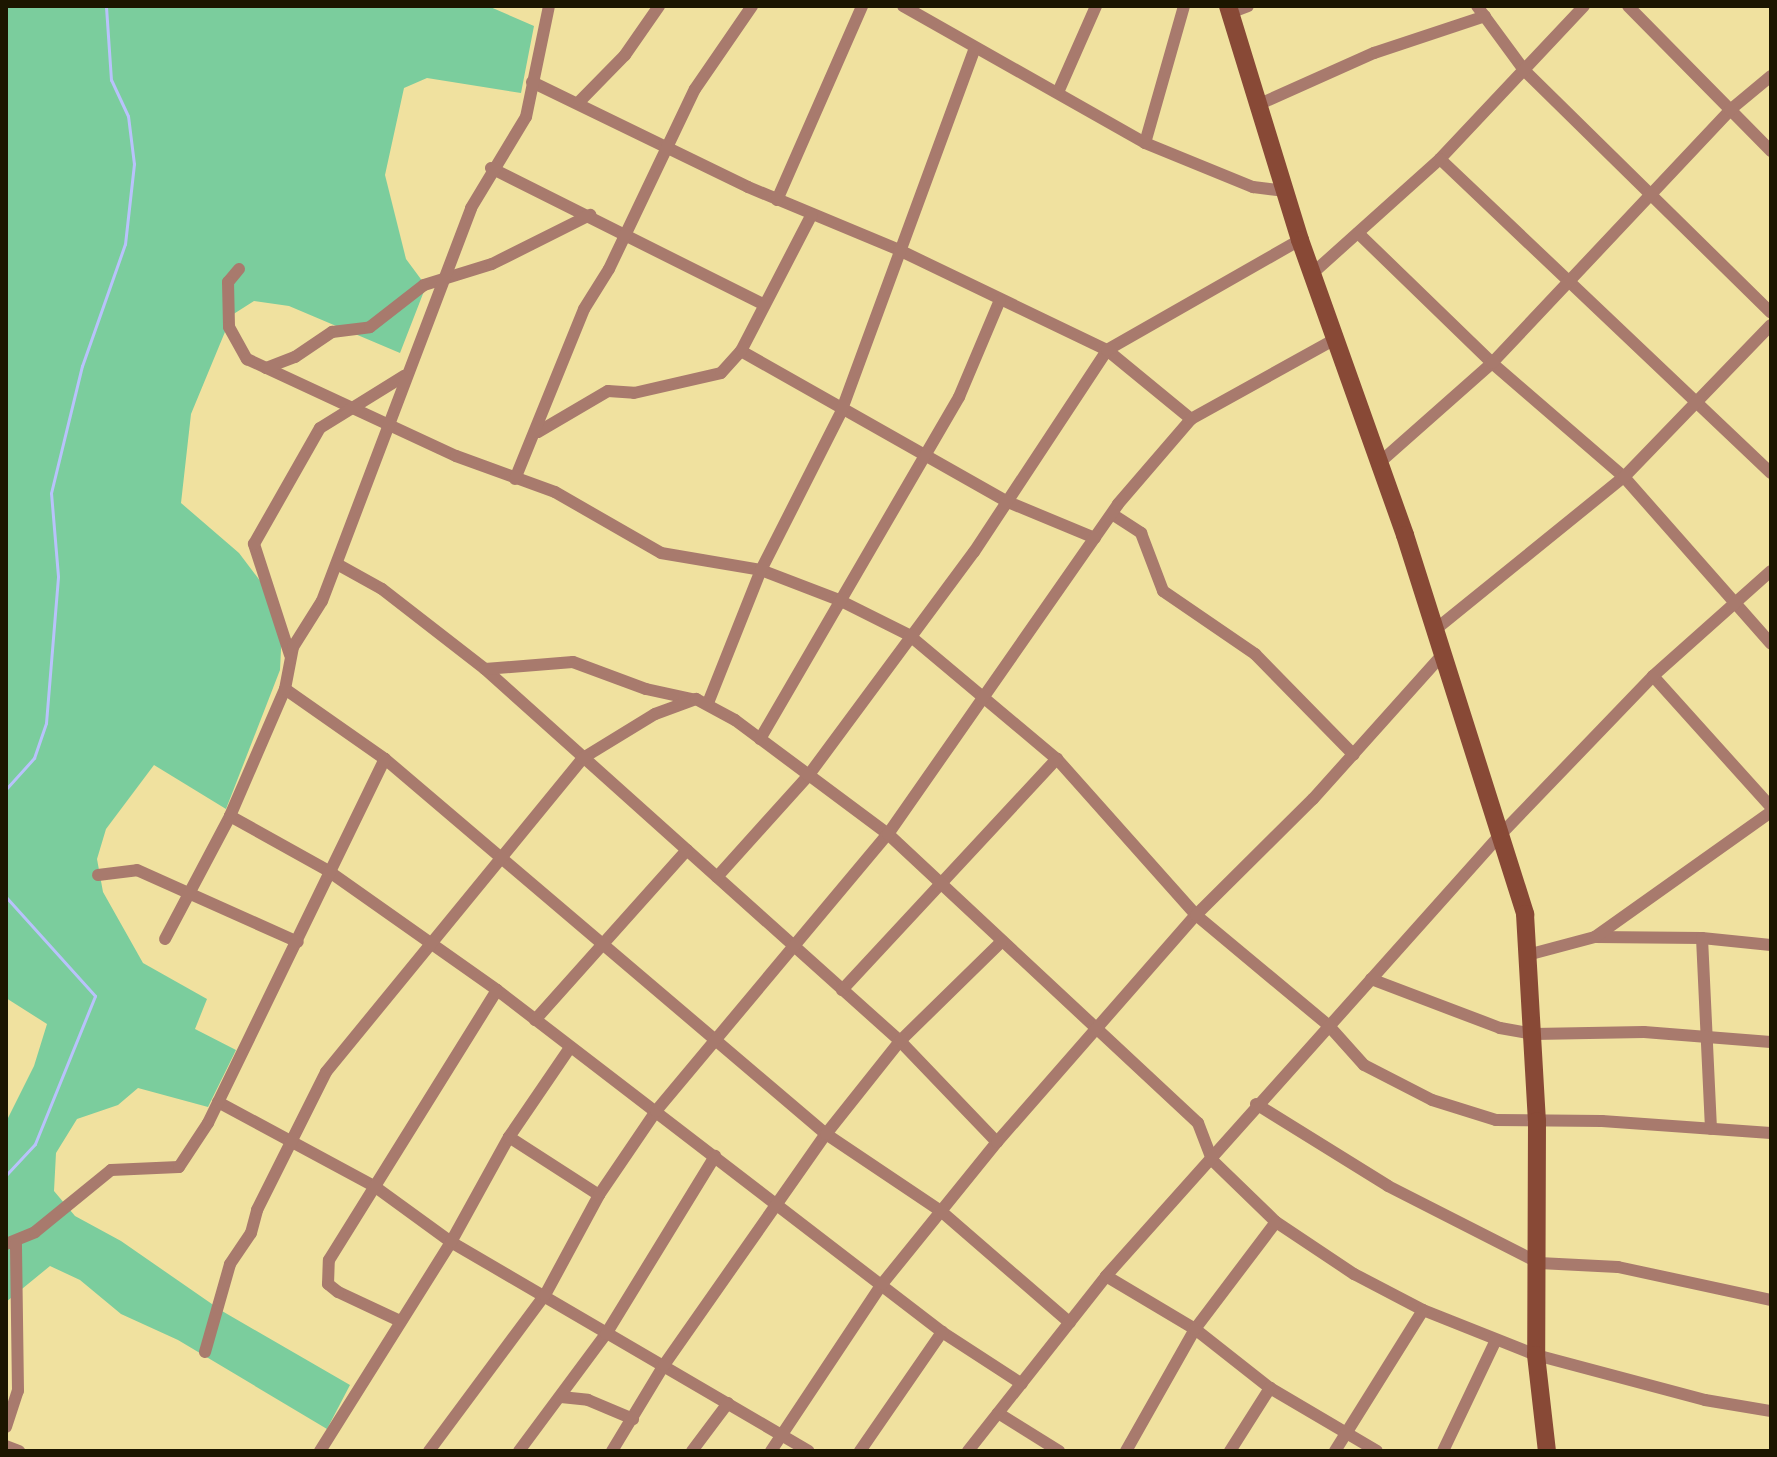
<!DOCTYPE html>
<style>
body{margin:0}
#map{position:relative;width:1777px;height:1457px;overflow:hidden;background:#f0e19f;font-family:Raleway,sans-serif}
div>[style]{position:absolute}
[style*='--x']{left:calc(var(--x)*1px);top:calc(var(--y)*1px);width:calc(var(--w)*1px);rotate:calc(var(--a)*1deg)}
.green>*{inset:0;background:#7bcd9d}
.stream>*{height:3px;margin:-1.5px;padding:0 1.5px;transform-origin:1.5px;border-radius:1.5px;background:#b8c2fb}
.street>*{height:12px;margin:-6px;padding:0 6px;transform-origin:6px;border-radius:6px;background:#a87a6d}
.secondary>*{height:18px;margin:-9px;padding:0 9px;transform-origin:9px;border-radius:9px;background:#884936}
span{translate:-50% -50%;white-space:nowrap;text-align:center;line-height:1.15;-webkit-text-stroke:6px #fff;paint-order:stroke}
.frame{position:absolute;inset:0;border:8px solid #1c1600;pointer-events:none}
</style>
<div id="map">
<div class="green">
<div style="clip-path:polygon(6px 6px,488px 6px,534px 26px,521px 93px,427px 78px,404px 88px,385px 175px,406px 259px,426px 286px,400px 353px,289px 306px,254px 301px,232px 315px,191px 414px,181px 503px,239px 553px,261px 582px,282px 629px,280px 670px,226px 809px,154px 765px,106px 829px,97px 859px,103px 892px,143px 963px,207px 999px,195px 1029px,236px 1050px,208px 1107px,138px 1088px,118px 1105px,77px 1119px,56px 1153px,54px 1191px,75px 1216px,121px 1241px,222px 1311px,350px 1385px,327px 1429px,178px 1340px,121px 1314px,80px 1280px,50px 1266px,6px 1302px,6px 1122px,34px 1066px,47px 1024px,6px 998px)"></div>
</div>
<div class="stream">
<div style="--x:6;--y:789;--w:42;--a:-47.9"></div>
<div style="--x:34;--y:758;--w:37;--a:-71"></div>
<div style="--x:46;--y:723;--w:147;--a:-85.3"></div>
<div style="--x:58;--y:576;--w:83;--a:-94.8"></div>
<div style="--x:51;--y:493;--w:131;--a:-76.3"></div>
<div style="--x:82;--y:366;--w:129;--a:-70.6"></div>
<div style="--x:125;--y:244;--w:81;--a:-83.6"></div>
<div style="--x:134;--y:164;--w:48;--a:-97.1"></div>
<div style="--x:128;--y:116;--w:40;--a:-115"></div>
<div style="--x:111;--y:80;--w:74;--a:-93.9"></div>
<div style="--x:6;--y:897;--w:133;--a:48"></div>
<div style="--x:95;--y:996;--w:160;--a:112.1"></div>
<div style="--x:35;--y:1144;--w:42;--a:133.1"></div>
</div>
<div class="street">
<div style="--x:903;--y:6;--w:278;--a:29.5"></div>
<div style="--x:1145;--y:143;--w:117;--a:22.2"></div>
<div style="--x:1253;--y:187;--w:31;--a:7"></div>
<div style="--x:1477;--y:6;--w:79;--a:53.7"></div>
<div style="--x:1524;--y:70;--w:346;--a:44.5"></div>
<div style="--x:1584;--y:6;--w:210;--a:133.3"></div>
<div style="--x:1440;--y:159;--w:456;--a:43.5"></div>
<div style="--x:1628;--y:6;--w:204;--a:45.4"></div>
<div style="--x:1230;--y:13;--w:19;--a:-21"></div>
<div style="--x:532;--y:82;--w:240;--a:25.9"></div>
<div style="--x:748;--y:187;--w:164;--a:22.6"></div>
<div style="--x:899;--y:250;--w:231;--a:25.7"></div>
<div style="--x:1107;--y:350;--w:109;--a:39.4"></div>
<div style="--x:1059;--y:90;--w:92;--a:-66.2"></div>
<div style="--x:579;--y:102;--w:66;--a:-45.6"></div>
<div style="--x:625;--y:55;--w:60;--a:-55.2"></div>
<div style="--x:1262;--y:103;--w:123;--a:-24.1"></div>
<div style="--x:1374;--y:53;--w:117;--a:-18.4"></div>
<div style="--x:1145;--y:143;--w:142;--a:-74.1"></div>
<div style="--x:491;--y:168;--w:302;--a:26.6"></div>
<div style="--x:777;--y:200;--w:212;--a:-66.3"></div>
<div style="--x:1358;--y:233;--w:187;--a:44.1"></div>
<div style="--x:1492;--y:363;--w:174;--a:40.8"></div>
<div style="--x:1624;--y:477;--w:222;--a:48.6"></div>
<div style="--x:239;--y:269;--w:17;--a:130"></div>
<div style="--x:228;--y:282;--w:45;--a:88.7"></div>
<div style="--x:229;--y:327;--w:37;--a:61"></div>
<div style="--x:247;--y:359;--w:230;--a:24.9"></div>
<div style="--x:456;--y:456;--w:105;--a:20"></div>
<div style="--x:555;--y:492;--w:122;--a:29.9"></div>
<div style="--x:661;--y:553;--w:101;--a:9.6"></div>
<div style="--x:761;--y:570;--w:84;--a:21"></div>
<div style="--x:839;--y:600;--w:78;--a:26.6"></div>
<div style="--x:909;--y:635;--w:193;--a:40"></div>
<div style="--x:1057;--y:759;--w:209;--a:48.3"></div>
<div style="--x:1196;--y:915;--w:173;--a:39.8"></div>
<div style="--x:1329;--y:1026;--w:52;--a:48.1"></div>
<div style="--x:1364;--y:1065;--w:76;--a:27.2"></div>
<div style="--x:1432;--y:1100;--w:67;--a:17.4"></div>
<div style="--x:1496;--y:1120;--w:106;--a:0.5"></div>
<div style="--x:1602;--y:1121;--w:169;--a:4.1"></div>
<div style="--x:1314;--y:272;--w:169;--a:-41.9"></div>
<div style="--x:741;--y:351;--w:307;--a:29.5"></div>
<div style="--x:1008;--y:502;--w:94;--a:22.5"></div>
<div style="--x:266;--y:368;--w:31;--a:-21"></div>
<div style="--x:295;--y:357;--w:45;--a:-34"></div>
<div style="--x:332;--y:332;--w:38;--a:-7"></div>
<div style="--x:370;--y:327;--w:68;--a:-37.9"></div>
<div style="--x:424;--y:285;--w:71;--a:-17.2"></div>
<div style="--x:492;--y:264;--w:110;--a:-26.6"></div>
<div style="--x:538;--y:432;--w:81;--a:-30.4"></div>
<div style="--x:608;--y:391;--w:26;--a:4"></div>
<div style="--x:634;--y:393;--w:89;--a:-12.9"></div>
<div style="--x:721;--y:373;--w:30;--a:-48"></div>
<div style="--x:741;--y:351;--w:154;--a:-62.6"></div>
<div style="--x:1379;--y:463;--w:151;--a:-41.5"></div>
<div style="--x:1492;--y:363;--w:347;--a:-46.7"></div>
<div style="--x:1730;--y:110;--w:53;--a:-39.7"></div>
<div style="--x:515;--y:479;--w:183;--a:-67.9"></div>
<div style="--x:584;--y:309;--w:47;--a:-58"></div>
<div style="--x:609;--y:269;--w:199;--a:-64.5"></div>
<div style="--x:695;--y:89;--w:101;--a:-55.5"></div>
<div style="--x:1112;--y:514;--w:35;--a:33"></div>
<div style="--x:1141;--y:533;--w:62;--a:69.2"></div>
<div style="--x:1163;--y:591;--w:112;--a:34.4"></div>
<div style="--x:1255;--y:654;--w:141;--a:45.6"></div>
<div style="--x:337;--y:564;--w:51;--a:29.1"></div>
<div style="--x:382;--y:589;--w:130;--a:37.8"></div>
<div style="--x:485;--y:669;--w:557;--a:41.87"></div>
<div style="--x:900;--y:1041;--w:140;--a:46.2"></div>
<div style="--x:1436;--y:629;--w:242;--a:-39"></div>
<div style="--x:1624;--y:477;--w:211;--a:-46"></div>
<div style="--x:290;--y:655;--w:117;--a:-108"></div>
<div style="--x:254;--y:544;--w:133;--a:-60.4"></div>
<div style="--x:320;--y:428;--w:99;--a:-31.8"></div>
<div style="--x:485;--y:669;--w:88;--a:-4.5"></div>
<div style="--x:573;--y:662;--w:78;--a:20.3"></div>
<div style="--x:646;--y:689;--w:47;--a:12.3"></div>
<div style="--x:1653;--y:676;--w:176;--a:48"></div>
<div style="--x:285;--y:689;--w:122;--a:35"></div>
<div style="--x:385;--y:759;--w:579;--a:40.38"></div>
<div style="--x:826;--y:1134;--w:140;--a:33.9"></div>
<div style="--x:942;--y:1212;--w:169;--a:40.9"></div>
<div style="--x:708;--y:703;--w:143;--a:-68.3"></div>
<div style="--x:761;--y:570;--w:177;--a:-63.1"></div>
<div style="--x:841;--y:412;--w:388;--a:-69.8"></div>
<div style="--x:760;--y:739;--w:396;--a:-59.8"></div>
<div style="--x:959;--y:397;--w:105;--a:-67.1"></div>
<div style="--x:230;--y:816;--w:111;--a:29.1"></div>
<div style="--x:327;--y:870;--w:208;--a:35.2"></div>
<div style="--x:497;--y:990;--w:561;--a:37.54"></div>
<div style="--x:942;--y:1332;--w:95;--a:33"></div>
<div style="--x:98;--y:875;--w:39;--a:-7"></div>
<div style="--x:137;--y:870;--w:176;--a:24.1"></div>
<div style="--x:717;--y:877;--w:136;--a:-48"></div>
<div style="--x:808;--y:776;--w:279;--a:-53.5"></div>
<div style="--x:974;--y:552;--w:242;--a:-56.6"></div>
<div style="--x:1107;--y:350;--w:222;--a:-29.7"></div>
<div style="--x:1595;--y:937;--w:107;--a:0.5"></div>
<div style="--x:1702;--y:938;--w:69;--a:5.8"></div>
<div style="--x:1702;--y:938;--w:191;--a:87.3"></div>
<div style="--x:165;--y:939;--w:139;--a:-62.1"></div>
<div style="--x:230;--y:816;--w:138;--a:-66.6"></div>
<div style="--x:285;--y:689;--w:43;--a:-79.2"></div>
<div style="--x:293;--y:647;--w:54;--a:-57.8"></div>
<div style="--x:322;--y:601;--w:420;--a:-69.2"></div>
<div style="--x:471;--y:208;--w:106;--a:-58.9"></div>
<div style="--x:526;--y:117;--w:113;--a:-78.3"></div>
<div style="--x:1531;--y:954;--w:66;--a:-14.9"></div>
<div style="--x:1595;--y:937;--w:216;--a:-35.4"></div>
<div style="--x:1371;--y:979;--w:138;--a:20.8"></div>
<div style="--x:1500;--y:1028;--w:35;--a:10"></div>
<div style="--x:1534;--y:1034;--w:110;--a:-1"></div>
<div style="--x:1644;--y:1032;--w:127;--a:4.5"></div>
<div style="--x:842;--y:990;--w:316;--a:-47.1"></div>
<div style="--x:535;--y:1020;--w:228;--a:-48.2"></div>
<div style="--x:218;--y:1102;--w:177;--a:28.3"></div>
<div style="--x:374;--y:1186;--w:95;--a:36"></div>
<div style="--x:451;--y:1242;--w:414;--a:30.3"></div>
<div style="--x:1256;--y:1104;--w:155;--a:31.8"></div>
<div style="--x:1388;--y:1186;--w:169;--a:27"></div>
<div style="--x:1539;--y:1263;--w:79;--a:2.9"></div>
<div style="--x:1618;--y:1267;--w:157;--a:12.2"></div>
<div style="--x:509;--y:1137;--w:107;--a:32.8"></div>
<div style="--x:6;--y:1244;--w:31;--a:-22"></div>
<div style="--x:35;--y:1232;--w:98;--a:-39.2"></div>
<div style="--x:111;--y:1170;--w:68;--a:-2.5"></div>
<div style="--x:179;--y:1167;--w:53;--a:-56.6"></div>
<div style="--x:208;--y:1123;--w:405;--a:-64.1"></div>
<div style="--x:1106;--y:1276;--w:104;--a:30.8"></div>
<div style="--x:1195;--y:1329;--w:95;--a:38.2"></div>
<div style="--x:1270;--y:1388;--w:124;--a:30.5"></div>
<div style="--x:400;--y:1321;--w:68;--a:-154.9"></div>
<div style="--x:338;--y:1292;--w:13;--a:-141"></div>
<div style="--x:328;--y:1284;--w:24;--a:-88"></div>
<div style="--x:329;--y:1260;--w:318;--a:-58.1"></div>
<div style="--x:205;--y:1352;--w:91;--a:-74.1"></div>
<div style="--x:230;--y:1264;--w:37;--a:-56"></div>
<div style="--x:251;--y:1233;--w:24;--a:-75"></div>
<div style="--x:257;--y:1210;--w:154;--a:-63.4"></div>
<div style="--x:326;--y:1072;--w:406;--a:-50.7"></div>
<div style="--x:583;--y:758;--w:84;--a:-31.4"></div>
<div style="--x:655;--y:714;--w:44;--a:-20.1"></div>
<div style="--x:696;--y:699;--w:44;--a:28.3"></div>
<div style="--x:735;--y:720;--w:191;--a:36.7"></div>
<div style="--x:888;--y:834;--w:424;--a:43"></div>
<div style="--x:1198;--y:1123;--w:40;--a:69"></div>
<div style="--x:1212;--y:1160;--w:89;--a:44.1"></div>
<div style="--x:1276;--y:1222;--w:94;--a:33.7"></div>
<div style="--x:1354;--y:1274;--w:78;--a:27.6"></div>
<div style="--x:1423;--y:1310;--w:122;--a:21.7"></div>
<div style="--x:1536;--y:1355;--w:175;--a:14.9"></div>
<div style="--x:1705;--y:1400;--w:67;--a:9.5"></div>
<div style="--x:561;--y:1397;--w:27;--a:6"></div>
<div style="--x:588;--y:1400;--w:49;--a:22.9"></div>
<div style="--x:998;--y:1413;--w:72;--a:31.9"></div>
<div style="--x:6;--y:1427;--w:38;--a:-72"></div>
<div style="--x:18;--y:1391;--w:147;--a:-90.8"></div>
<div style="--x:6;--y:1446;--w:14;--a:21"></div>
<div style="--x:320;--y:1451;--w:247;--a:-57.9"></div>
<div style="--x:451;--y:1242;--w:120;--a:-61.1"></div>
<div style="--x:509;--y:1137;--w:107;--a:-55.7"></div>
<div style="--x:429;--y:1451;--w:194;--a:-53.4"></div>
<div style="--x:545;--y:1295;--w:114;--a:-61.6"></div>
<div style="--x:599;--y:1195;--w:102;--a:-55.8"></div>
<div style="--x:656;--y:1111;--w:361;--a:-50.1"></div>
<div style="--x:888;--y:834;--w:402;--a:-55.1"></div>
<div style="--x:1118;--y:504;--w:112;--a:-49.3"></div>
<div style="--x:1191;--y:419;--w:167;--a:-29"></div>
<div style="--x:519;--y:1451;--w:146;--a:-53.4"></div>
<div style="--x:606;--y:1334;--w:209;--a:-58.5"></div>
<div style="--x:612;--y:1451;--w:100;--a:-58.8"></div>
<div style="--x:664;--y:1365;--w:282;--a:-55"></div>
<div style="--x:826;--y:1134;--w:119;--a:-51.5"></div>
<div style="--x:900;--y:1041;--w:143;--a:-44.4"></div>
<div style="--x:692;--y:1451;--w:60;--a:-53.1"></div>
<div style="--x:771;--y:1451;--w:201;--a:-56.4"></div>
<div style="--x:882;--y:1284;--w:183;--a:-51"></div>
<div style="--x:997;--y:1142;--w:302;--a:-48.8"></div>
<div style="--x:1196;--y:915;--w:165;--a:-44.8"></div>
<div style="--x:1313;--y:799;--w:196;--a:-48.1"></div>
<div style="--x:860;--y:1451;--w:145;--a:-55.4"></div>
<div style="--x:968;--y:1451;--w:223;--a:-51.7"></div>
<div style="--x:1106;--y:1276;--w:594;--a:-48.21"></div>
<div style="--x:1502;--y:833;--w:218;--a:-46.1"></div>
<div style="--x:1653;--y:676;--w:158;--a:-41.7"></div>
<div style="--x:1126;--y:1451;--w:140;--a:-60.5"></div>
<div style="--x:1195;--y:1329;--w:134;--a:-52.9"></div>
<div style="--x:1230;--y:1451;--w:75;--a:-57.6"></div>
<div style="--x:1335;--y:1451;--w:166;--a:-58"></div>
<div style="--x:1443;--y:1451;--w:121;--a:-64.5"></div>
</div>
<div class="secondary">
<div style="--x:1228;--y:6;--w:245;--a:72.9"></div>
<div style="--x:1300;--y:240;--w:313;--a:70.4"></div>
<div style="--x:1405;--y:535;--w:398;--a:72.4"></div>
<div style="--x:1525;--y:914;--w:207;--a:86.7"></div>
<div style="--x:1537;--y:1121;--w:234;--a:90.2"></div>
<div style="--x:1536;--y:1355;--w:97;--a:83.5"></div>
</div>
<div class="frame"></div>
</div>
